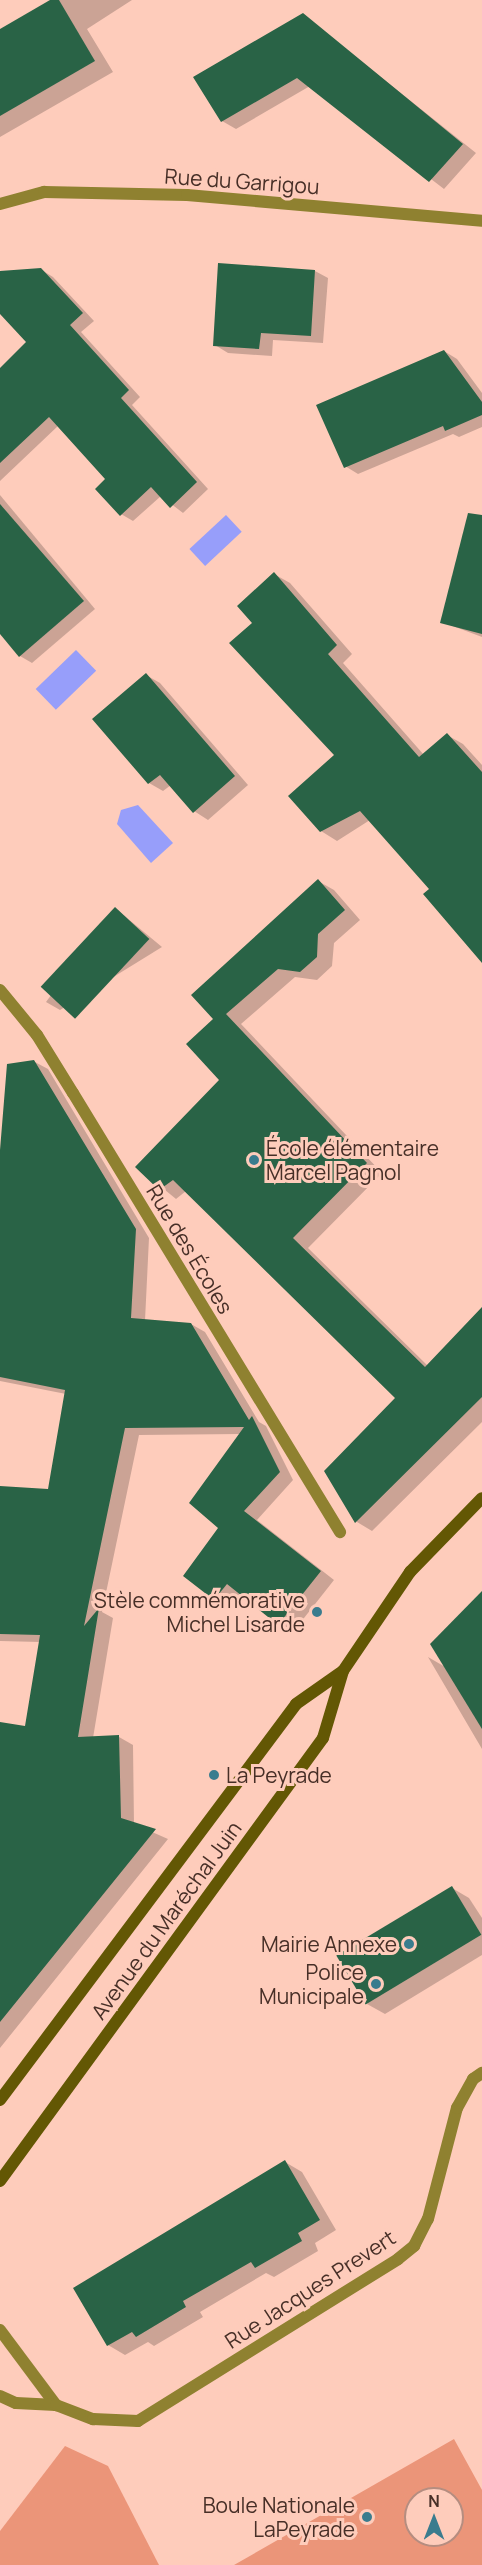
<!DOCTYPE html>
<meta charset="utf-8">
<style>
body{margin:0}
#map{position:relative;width:482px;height:2565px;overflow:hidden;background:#feccbb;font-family:Manrope,sans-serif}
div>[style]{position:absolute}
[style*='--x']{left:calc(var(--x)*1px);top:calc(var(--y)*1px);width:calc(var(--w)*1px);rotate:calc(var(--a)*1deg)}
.green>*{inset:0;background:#eb9579}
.water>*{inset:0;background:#979efa;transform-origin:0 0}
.shadow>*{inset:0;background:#0003}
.building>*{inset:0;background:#296346;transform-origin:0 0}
.minor>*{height:12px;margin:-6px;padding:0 6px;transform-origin:6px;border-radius:6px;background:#8f8130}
.secondary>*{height:12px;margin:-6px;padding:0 6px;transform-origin:6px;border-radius:6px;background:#635704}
.dots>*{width:16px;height:16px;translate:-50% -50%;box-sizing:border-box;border:3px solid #feccbb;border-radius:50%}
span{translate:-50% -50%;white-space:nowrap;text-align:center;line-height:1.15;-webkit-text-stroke:6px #feccbb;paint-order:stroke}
.street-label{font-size:21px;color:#472f27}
.poi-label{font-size:21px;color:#472f27}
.left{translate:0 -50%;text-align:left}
.right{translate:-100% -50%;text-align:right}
.north{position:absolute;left:404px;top:2487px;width:60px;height:60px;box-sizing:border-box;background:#feccbb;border:2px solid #b58d80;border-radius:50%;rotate:0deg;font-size:16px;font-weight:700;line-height:24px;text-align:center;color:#472f27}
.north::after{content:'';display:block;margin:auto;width:21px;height:27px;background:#3a7c8e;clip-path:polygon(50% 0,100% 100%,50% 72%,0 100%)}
</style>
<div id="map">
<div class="green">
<div style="clip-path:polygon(evenodd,454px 2439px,482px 2490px,482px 2565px,234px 2565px,454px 2439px,416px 2499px,452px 2499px,452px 2535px,416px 2535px,416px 2499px)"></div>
<div style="clip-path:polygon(65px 2446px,108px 2466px,159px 2565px,0 2565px,0 2531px)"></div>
</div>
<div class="water">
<div style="left:226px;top:515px;width:23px;height:50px;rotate:47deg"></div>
<div style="left:76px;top:650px;width:29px;height:56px;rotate:46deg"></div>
<div style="clip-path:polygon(138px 805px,173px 843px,151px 863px,117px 824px,121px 810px)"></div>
</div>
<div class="shadow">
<div style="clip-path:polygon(53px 0,132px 0,87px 29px,113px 72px,0 137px,0 30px)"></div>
<div style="clip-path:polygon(303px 15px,476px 153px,444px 189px,310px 86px,236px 129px,222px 121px)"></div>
<div style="clip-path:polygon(220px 265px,315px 271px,328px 278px,323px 343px,273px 340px,272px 356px,228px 353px,215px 345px)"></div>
<div style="clip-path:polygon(40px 269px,53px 277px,94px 321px,81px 332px,140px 397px,132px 405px,208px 489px,183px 513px,161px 496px,133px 521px,121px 514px,107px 479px,59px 425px,0 481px,0 370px,28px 342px,0 312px,0 274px)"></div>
<div style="clip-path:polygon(444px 351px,457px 359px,482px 393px,482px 427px,459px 437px,453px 434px,358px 474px,345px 466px)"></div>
<div style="clip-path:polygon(0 495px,95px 609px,32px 663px,20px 656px,0 632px)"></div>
<div style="clip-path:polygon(482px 561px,482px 637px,442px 622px)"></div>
<div style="clip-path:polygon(274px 574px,290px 583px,352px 654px,343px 663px,424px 755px,447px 735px,463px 744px,482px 765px,482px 960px,431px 889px,370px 820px,337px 841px,321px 831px,336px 755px,254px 623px)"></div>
<div style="clip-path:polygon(146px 675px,160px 683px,248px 785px,208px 820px,194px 811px,171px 785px,163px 791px,149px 783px,94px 719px)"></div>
<div style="clip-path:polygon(318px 881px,334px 890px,360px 920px,334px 943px,332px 966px,317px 980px,295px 977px,241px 1024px,382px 1173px,308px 1248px,428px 1366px,482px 1318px,482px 1422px,372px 1531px,357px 1522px,326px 1471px,397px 1398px,186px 1191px,176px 1199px,137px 1167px,221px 1080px,215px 1019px)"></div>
<div style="clip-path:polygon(115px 908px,162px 947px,60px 1010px,46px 1002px)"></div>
<div style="clip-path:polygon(33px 1061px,48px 1069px,149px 1238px,145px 1321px,191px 1324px,205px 1332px,259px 1422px,266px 1426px,293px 1480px,257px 1520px,334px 1580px,293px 1632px,240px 1593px,229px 1607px,215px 1599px,185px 1576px,220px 1528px,241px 1434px,139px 1435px,102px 1612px,113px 1618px,93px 1738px,119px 1737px,133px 1745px,134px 1824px,168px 1839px,0 2048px,0 1723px,27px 1728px,40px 1642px,0 1641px,0 1487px,49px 1491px,66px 1394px,0 1381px,0 1162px)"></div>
<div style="clip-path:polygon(482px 1593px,482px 1749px,428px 1657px,447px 1668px)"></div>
<div style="clip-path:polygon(452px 1888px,469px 1898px,482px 1918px,482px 1955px,385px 2014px,367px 2004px)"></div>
<div style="clip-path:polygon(285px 2162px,302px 2172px,336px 2230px,315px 2243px,318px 2251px,274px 2277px,266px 2273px,200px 2312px,203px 2317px,154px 2346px,148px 2342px,125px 2355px,108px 2345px)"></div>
</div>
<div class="building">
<div style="clip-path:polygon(50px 0,59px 0,95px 61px,0 116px,0 29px)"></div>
<div style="clip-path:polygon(303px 13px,463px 144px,429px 182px,297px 78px,221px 122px,193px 77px)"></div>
<div style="clip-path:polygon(218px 263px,315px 270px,311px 336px,261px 333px,259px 349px,213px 346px)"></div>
<div style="clip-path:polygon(41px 268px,83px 313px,70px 325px,129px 390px,121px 398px,197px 482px,170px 508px,151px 487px,120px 516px,95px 489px,105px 479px,49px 417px,0 463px,0 368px,26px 342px,0 314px,0 271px)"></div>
<div style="clip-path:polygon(444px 350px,482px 402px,482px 415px,445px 431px,443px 426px,344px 468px,316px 405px)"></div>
<div style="clip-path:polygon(0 504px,84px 601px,19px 657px,0 634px)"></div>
<div style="clip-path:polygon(468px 513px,482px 515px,482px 634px,440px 623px)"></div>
<div style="clip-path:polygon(274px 572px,337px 645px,328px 654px,419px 757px,447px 733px,482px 772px,482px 963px,423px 894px,429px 889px,360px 811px,320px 832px,288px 796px,334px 755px,229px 643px,252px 623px,237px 606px)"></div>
<div style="clip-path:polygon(146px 673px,235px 776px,193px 813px,160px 775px,148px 784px,92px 719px)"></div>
<div style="clip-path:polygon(318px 879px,345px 910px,318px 934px,317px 957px,300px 972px,278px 969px,226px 1014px,367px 1163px,293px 1238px,425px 1367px,482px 1307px,482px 1397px,355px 1523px,324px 1471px,395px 1398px,173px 1180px,159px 1190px,135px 1167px,219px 1080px,186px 1044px,213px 1019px,191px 995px)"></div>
<div style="left:115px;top:907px;width:47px;height:109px;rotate:43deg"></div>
<div style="clip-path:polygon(34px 1060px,136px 1229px,131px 1318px,191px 1323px,249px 1420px,252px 1416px,280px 1472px,244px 1511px,321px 1571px,278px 1625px,227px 1584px,214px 1600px,183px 1576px,218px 1528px,189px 1503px,244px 1427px,125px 1428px,84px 1626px,99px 1608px,78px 1737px,119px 1735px,121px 1818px,156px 1829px,0 2022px,0 1722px,25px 1726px,40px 1635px,0 1634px,0 1486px,48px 1489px,65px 1390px,0 1377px,0 1150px,7px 1064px)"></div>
<div style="clip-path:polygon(482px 1591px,482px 1729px,430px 1644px)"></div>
<div style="left:452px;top:1886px;width:57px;height:135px;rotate:59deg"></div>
<div style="clip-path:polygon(285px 2160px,320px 2220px,298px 2233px,302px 2241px,255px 2268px,251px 2262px,183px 2301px,186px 2307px,136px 2337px,132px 2332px,107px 2346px,73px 2288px)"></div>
</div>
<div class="minor">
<div style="--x:0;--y:204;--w:46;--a:-15.3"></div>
<div style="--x:44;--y:192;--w:143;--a:1.2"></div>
<div style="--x:187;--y:195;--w:296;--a:5"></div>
<div style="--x:0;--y:990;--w:58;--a:50.6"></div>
<div style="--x:37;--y:1035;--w:68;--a:58.2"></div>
<div style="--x:73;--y:1093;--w:514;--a:58.69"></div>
<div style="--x:0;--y:2330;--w:94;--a:53.3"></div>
<div style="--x:0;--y:2396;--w:17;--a:24"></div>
<div style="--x:16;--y:2403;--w:40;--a:2.9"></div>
<div style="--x:56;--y:2405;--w:40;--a:21"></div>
<div style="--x:93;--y:2419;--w:45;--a:2.5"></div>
<div style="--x:138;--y:2421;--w:306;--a:-31.9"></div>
<div style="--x:398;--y:2259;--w:21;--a:-39"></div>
<div style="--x:414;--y:2246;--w:30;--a:-63"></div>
<div style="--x:428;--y:2219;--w:115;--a:-75.4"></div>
<div style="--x:457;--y:2108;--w:33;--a:-61"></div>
<div style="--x:473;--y:2079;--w:11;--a:-34"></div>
</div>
<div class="secondary">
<div style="--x:0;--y:2100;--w:494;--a:-53.2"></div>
<div style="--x:296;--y:1704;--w:57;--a:-35.1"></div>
<div style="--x:0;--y:2181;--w:548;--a:-53.9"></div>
<div style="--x:323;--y:1738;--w:70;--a:-73.4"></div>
<div style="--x:343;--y:1671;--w:120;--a:-55.9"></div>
<div style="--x:410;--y:1572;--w:103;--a:-45.8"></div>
</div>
<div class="dots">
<div style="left:254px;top:1160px;background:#3a7c8e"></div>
<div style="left:317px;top:1612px;background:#3a7c8e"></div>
<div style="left:214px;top:1775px;background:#3a7c8e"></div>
<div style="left:409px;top:1944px;background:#3a7c8e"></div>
<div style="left:376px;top:1984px;background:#3a7c8e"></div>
<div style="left:367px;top:2517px;background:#3a7c8e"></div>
</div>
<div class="street-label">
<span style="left:242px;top:181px;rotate:4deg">Rue du Garrigou</span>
<span style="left:190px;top:1249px;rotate:59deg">Rue des Écoles</span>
<span style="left:166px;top:1920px;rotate:-54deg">Avenue du Maréchal Juin</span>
<span style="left:310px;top:2289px;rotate:-33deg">Rue Jacques Prevert</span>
</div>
<div class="poi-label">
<span class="left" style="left:266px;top:1160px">École élémentaire<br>Marcel Pagnol</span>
<span class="right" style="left:305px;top:1612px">Stèle commémorative<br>Michel Lisarde</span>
<span class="left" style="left:226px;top:1775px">La Peyrade</span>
<span class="right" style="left:397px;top:1944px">Mairie Annexe</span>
<span class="right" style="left:364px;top:1984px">Police<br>Municipale</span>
<span class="right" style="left:355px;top:2517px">Boule Nationale<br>LaPeyrade</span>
</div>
<div class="north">N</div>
</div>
